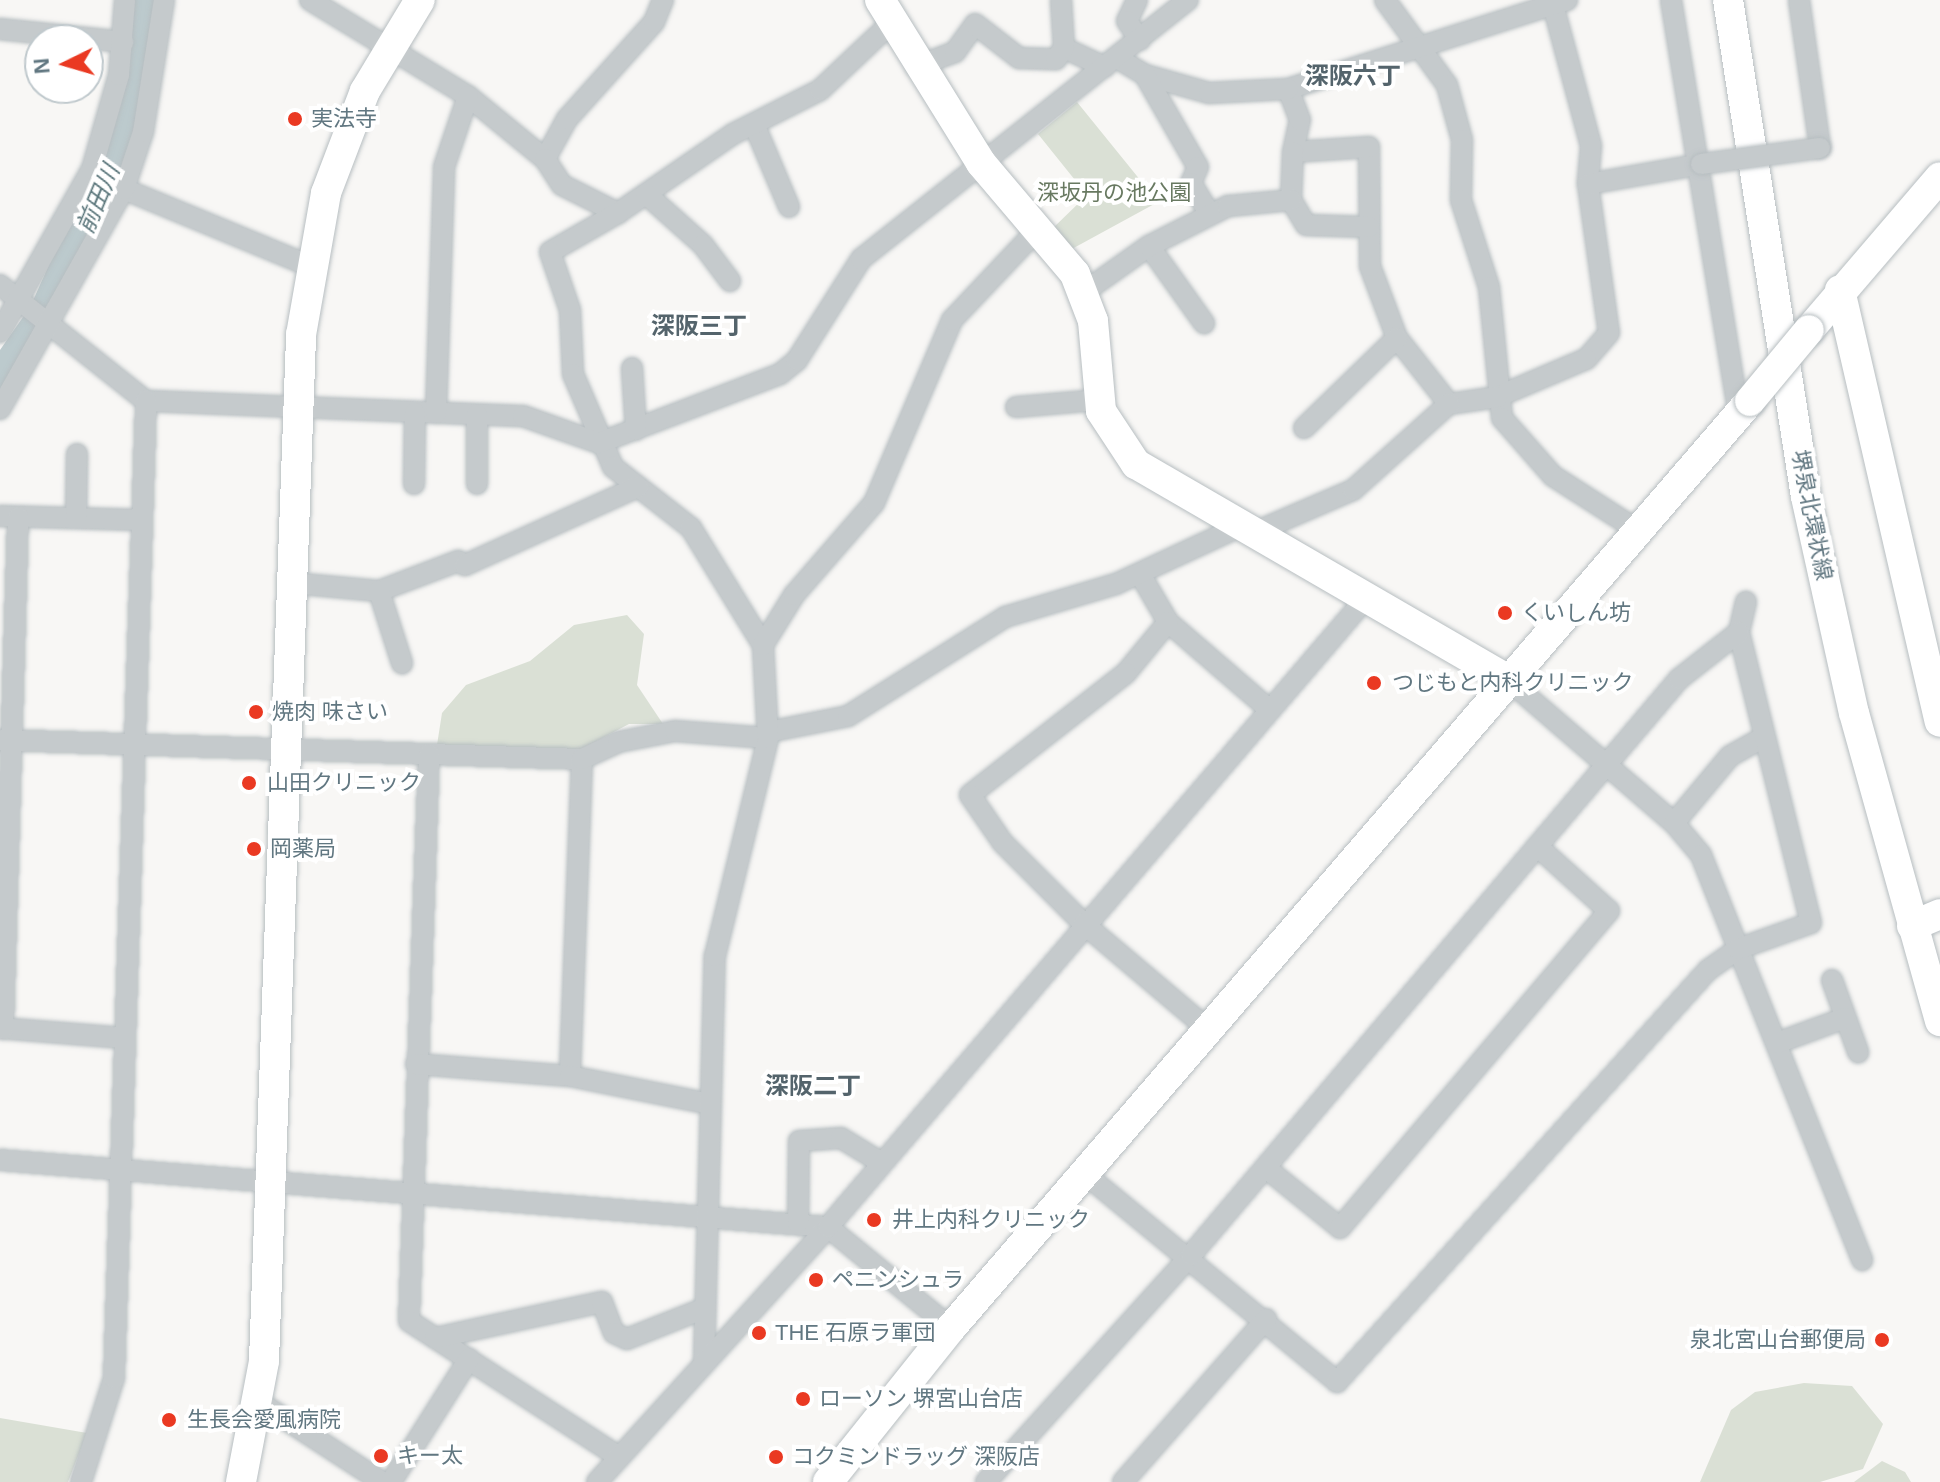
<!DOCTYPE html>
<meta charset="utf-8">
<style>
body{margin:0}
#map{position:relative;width:1940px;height:1482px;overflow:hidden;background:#f8f7f5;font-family:Helvetica,"Noto Sans JP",sans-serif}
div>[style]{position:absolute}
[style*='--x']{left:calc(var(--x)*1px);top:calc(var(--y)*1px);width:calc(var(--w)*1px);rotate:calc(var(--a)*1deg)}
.green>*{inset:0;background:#dae0d5}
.river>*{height:32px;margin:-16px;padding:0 16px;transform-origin:16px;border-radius:16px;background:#bccacd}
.roads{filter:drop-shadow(0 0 2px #b7bec1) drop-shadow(0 0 2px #b7bec1)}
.street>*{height:20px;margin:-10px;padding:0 10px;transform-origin:10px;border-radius:10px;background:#c5cacc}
.secondary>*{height:30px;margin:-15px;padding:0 15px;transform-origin:15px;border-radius:15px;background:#fff}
.bridges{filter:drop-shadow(0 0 2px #b7bec1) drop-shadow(0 0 2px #b7bec1)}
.street-bridge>*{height:20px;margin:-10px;padding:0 10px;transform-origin:10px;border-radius:10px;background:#c5cacc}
.secondary-bridge>*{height:30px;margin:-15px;padding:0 15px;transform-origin:15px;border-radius:15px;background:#fff}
.dots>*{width:22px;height:22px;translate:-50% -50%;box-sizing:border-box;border:4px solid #fff;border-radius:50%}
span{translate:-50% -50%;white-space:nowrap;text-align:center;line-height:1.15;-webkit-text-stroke:8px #fff;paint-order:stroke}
.poi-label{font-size:22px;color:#617781}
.left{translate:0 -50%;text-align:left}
.right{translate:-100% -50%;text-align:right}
.park-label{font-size:22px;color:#687961}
.street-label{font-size:22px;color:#617781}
.neighbourhood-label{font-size:24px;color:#54646c;font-weight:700}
.water-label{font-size:24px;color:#5c777c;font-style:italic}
.north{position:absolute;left:24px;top:24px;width:80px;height:80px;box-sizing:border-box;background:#fff;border:2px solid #c0c9cd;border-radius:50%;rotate:265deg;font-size:22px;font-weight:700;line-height:32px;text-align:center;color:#617781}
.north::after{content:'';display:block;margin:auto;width:28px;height:36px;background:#ea3922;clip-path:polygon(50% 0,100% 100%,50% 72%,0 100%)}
</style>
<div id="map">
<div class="green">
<div style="clip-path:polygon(1077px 102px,1158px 202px,1070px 250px,1051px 230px,1087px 195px,1038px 134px)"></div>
<div style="clip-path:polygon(627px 615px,644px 634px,637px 685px,663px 724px,629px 724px,578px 751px,437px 745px,442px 713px,466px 685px,530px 661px,574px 625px)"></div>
<div style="clip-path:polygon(1804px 1383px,1852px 1386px,1883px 1424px,1863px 1469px,1820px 1482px,1700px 1482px,1731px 1410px,1755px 1392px)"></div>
<div style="clip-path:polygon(0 1418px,87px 1433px,68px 1482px,0 1482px)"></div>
<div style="clip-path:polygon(1882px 1461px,1905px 1472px,1911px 1482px,1854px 1482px)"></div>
</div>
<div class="river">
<div style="--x:0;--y:378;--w:77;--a:-55.1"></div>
<div style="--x:44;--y:315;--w:183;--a:-65.8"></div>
<div style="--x:119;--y:148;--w:150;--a:-80.4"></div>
</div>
<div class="roads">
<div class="street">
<div style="--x:310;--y:0;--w:185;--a:31.3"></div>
<div style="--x:468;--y:96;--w:99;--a:39.3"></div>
<div style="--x:545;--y:159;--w:46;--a:-61.2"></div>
<div style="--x:567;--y:119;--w:130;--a:-48.1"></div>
<div style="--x:654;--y:22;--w:24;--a:-68"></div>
<div style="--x:1137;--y:0;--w:23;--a:115"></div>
<div style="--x:1127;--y:21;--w:23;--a:56"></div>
<div style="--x:1385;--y:0;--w:105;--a:53.9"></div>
<div style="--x:1447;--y:85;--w:57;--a:74.7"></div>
<div style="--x:1462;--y:140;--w:60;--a:91"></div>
<div style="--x:1461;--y:200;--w:91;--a:72.2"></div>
<div style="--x:1489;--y:287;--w:132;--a:84.3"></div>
<div style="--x:1502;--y:418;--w:77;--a:48.7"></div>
<div style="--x:1553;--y:476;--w:98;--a:32.6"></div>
<div style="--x:1671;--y:0;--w:422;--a:80.7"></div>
<div style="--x:1799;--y:0;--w:149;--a:81.9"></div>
<div style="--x:1553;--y:5;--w:146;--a:74.9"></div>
<div style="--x:1591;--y:146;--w:38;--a:95"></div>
<div style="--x:1588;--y:184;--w:150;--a:82"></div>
<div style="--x:1609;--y:333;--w:35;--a:131"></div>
<div style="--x:1586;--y:359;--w:97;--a:156.9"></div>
<div style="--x:1497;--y:397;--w:49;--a:171.7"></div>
<div style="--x:1449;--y:404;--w:84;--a:-128.2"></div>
<div style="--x:1397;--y:338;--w:77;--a:-110.6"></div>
<div style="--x:1370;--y:266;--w:119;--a:-90.5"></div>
<div style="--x:1369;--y:147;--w:76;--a:176.2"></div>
<div style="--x:1293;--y:152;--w:33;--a:-78"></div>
<div style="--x:1300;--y:120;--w:33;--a:-111"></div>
<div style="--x:1288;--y:89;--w:293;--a:-17.7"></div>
<div style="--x:0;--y:29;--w:124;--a:6"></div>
<div style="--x:1064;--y:48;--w:45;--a:24.9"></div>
<div style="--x:1117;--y:58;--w:33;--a:31"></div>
<div style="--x:1145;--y:75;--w:66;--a:15.7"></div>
<div style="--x:1209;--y:93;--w:79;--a:-2.9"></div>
<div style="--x:915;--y:67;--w:43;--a:-20.6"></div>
<div style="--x:955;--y:52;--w:34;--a:-54"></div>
<div style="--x:975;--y:24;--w:56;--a:37.7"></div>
<div style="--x:1019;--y:58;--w:37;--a:2"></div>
<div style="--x:1056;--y:59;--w:14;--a:-54"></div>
<div style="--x:1064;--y:48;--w:48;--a:-93.6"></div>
<div style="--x:1145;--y:75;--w:106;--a:60.1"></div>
<div style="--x:1198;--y:167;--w:17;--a:114"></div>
<div style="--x:1191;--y:183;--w:37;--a:59"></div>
<div style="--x:754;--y:124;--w:90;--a:67.1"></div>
<div style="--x:1293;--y:152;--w:48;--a:92.4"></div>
<div style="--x:1291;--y:200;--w:29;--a:59"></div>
<div style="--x:1306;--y:225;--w:63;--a:1.8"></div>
<div style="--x:545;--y:159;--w:31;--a:57"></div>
<div style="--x:562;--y:185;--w:63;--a:26.6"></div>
<div style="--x:618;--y:213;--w:140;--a:-34.5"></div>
<div style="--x:733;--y:134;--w:97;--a:-26.8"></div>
<div style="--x:820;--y:90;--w:98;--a:-43.3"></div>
<div style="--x:1588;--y:184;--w:115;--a:-10"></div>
<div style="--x:124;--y:189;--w:201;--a:22.5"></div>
<div style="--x:646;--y:194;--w:76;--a:41.8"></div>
<div style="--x:703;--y:245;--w:45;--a:53.1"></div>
<div style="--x:618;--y:213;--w:78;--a:150.2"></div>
<div style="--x:550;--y:252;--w:61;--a:71"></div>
<div style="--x:570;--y:310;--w:64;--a:87.3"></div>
<div style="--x:573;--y:374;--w:101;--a:66.7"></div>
<div style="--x:613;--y:467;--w:99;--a:38"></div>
<div style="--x:691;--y:528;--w:137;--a:58.4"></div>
<div style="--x:1149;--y:246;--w:95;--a:54.5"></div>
<div style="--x:0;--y:285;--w:186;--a:38.5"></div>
<div style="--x:146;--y:401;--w:377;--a:2.3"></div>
<div style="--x:523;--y:416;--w:81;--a:19.6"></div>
<div style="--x:599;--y:443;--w:194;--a:-20.9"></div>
<div style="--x:780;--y:374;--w:22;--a:-39"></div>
<div style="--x:797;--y:360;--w:120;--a:-57.6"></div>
<div style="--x:861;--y:259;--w:417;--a:-38.4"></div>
<div style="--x:1084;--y:292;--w:80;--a:-35.3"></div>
<div style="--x:1149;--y:246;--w:89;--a:-26.9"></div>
<div style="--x:1228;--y:206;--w:63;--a:-5.4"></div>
<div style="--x:0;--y:332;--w:187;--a:-60.6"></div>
<div style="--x:92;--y:169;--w:98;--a:-74"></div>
<div style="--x:119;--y:75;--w:75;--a:-85.4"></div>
<div style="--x:632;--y:368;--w:62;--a:86.3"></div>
<div style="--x:1016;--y:407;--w:82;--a:-4.9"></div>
<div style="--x:0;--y:409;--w:253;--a:-60.6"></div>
<div style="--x:124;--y:189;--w:60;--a:-71.6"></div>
<div style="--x:143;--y:132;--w:134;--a:-81"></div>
<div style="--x:436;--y:413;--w:246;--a:-88.1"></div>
<div style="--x:444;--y:167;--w:75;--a:-71.3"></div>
<div style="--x:1304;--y:428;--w:129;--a:-44.1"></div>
<div style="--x:414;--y:484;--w:71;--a:-89.2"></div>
<div style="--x:477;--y:484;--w:69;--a:-90"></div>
<div style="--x:0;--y:516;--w:141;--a:1.6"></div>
<div style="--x:76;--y:518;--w:64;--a:-89.1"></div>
<div style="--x:1253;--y:533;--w:109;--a:-23.3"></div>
<div style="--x:1353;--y:490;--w:129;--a:-41.9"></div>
<div style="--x:1140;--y:574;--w:56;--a:59.7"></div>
<div style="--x:1168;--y:622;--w:135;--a:40.8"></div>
<div style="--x:292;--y:583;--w:87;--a:5.3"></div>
<div style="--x:379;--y:591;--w:85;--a:-20.8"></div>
<div style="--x:458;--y:561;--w:8;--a:30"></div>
<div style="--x:465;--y:565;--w:190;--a:-24.3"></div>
<div style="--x:379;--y:591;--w:76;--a:72.3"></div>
<div style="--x:1168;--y:622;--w:66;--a:129.5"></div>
<div style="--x:1126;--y:673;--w:198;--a:142"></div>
<div style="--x:970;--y:795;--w:58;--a:55.5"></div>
<div style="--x:1003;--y:843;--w:115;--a:45"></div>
<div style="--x:1084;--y:924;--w:165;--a:40.3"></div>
<div style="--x:1507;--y:679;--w:221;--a:40.8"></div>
<div style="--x:1674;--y:823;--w:42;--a:49.8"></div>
<div style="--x:1701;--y:855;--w:436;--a:68.3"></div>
<div style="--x:768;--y:732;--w:82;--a:-11.3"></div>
<div style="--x:848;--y:716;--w:186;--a:-32.2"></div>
<div style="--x:1005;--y:617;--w:116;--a:-16.6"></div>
<div style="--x:1116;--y:584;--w:138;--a:-24.9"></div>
<div style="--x:0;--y:740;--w:582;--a:1.87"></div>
<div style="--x:582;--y:759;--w:317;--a:92.2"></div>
<div style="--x:429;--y:754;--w:567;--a:92.02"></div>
<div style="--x:409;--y:1321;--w:249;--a:32.9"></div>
<div style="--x:582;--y:759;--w:40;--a:-25"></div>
<div style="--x:618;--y:742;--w:58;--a:-10.9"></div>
<div style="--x:675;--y:731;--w:93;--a:4.3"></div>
<div style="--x:1674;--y:823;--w:87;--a:-50.1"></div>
<div style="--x:1730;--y:756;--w:37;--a:-29"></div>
<div style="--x:1832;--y:980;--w:77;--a:70.1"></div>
<div style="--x:0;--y:1028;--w:124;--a:4.6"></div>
<div style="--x:3;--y:1029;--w:512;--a:-88.32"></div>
<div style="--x:1777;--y:1043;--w:72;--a:-20.2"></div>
<div style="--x:416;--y:1064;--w:154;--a:4.5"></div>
<div style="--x:570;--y:1076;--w:143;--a:11.3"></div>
<div style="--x:0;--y:1160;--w:831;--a:4.63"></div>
<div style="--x:828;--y:1227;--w:159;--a:39.4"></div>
<div style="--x:1266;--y:1168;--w:95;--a:39"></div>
<div style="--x:1340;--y:1228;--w:416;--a:-49.7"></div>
<div style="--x:1609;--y:911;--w:97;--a:-137.9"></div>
<div style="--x:1085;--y:1174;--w:327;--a:39.5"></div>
<div style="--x:1337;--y:1382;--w:554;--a:-48"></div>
<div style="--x:1708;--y:970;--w:37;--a:-35"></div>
<div style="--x:1738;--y:949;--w:77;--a:-19.6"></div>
<div style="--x:1811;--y:923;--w:300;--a:-103.9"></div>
<div style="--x:1739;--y:632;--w:31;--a:-77"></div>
<div style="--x:798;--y:1223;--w:82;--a:-89.3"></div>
<div style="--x:799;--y:1141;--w:42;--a:-4.1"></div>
<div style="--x:841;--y:1138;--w:48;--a:31.4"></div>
<div style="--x:435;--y:1338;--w:171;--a:-12.2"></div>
<div style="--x:602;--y:1302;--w:33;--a:69"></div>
<div style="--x:614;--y:1333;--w:14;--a:25"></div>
<div style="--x:627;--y:1339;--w:84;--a:-21.7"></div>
<div style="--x:704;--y:1363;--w:407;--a:-88.5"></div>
<div style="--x:715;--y:956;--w:224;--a:-76.3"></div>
<div style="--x:768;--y:738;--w:93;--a:-93.1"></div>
<div style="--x:763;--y:645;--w:59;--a:-58.2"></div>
<div style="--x:794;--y:595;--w:122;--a:-49"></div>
<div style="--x:874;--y:503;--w:199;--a:-66.9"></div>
<div style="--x:952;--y:320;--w:124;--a:-46.6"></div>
<div style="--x:259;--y:1402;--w:147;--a:33"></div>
<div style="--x:81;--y:1482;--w:109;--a:-72.4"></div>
<div style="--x:114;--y:1378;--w:978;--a:-88.12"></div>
<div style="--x:391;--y:1482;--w:146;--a:-57.6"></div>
<div style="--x:597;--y:1482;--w:344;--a:-47.8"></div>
<div style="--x:828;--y:1227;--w:829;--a:-49.45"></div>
<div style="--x:986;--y:1482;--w:306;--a:-47.9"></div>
<div style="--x:1191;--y:1255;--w:755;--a:-49.73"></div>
<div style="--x:1679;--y:679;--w:76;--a:-38.1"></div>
<div style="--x:1123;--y:1482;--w:217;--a:-48.7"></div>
</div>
<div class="secondary">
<div style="--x:880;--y:0;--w:192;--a:58.2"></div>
<div style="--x:981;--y:163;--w:145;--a:49.7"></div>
<div style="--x:1075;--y:274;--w:50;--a:69"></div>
<div style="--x:1093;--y:321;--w:90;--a:84.9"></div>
<div style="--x:1101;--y:411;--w:64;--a:56.6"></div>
<div style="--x:1136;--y:464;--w:429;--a:30.1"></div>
<div style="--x:1728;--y:0;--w:503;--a:81.08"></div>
<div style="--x:1806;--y:497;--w:221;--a:77.5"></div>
<div style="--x:1854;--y:713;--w:320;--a:74.4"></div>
<div style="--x:1840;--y:290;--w:443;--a:77"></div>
<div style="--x:1809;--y:330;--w:201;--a:-49.4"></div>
<div style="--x:1912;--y:926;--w:30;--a:-23"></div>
<div style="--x:241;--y:1482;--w:123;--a:-79.2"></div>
<div style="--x:264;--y:1361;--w:1027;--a:-87.93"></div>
<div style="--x:301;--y:335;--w:144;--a:-80"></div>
<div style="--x:326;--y:193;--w:109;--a:-69.1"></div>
<div style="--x:365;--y:91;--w:106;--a:-58.9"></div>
<div style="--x:828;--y:1482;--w:197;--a:-51.4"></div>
<div style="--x:951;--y:1328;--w:1224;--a:-49.24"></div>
</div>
</div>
<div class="bridges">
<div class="street-bridge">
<div style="--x:1701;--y:164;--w:120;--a:-7.7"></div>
</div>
<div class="secondary-bridge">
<div style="--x:1750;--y:401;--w:92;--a:-50.3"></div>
</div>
</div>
<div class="dots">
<div style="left:295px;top:119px;background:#ea3922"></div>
<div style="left:1505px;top:613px;background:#ea3922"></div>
<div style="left:1374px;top:683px;background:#ea3922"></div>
<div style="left:256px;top:712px;background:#ea3922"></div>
<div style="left:249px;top:783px;background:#ea3922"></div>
<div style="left:254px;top:849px;background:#ea3922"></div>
<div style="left:874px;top:1220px;background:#ea3922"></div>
<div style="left:816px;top:1280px;background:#ea3922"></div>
<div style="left:759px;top:1333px;background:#ea3922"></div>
<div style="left:1882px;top:1340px;background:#ea3922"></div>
<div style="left:803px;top:1399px;background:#ea3922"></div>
<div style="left:169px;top:1420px;background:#ea3922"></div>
<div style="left:381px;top:1456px;background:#ea3922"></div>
<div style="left:776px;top:1457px;background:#ea3922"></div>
</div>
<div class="poi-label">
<span class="left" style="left:311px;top:119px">実法寺</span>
<span class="left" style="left:1521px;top:613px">くいしん坊</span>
<span class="left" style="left:1392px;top:683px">つじもと内科クリニック</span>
<span class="left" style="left:272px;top:712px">焼肉 味さい</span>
<span class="left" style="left:267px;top:783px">山田クリニック</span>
<span class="left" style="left:270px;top:849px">岡薬局</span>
<span class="left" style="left:892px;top:1220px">井上内科クリニック</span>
<span class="left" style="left:832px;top:1280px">ペニンシュラ</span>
<span class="left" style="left:775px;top:1333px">THE 石原ラ軍団</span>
<span class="right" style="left:1866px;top:1340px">泉北宮山台郵便局</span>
<span class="left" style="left:819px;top:1399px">ローソン 堺宮山台店</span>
<span class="left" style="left:187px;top:1420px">生長会愛風病院</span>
<span class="left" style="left:397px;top:1456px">キー太</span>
<span class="left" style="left:792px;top:1457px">コクミンドラッグ 深阪店</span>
</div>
<div class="park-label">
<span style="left:1114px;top:193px">深坂丹の池公園</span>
</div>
<div class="street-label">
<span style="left:1812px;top:515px;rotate:79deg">堺泉北環状線</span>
</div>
<div class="neighbourhood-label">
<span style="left:1353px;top:76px">深阪六丁</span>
<span style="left:699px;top:326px">深阪三丁</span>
<span style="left:813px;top:1086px">深阪二丁</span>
</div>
<div class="water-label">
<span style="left:98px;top:199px;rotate:-67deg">前田川</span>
</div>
<div class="north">N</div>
</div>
